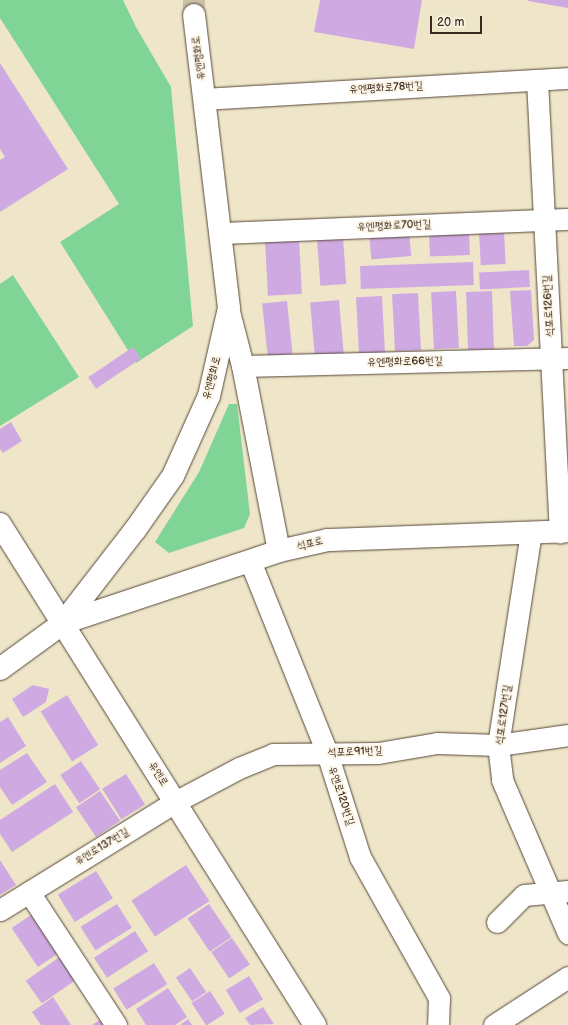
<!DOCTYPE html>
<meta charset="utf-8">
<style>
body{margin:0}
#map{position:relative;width:568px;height:1025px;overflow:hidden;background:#efe6c9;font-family:"Balsamiq Sans","Poor Story",sans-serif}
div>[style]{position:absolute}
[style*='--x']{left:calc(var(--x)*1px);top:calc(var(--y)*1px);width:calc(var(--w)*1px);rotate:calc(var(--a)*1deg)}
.green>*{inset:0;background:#80d496}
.building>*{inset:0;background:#cfaae2;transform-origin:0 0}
.secondary-tunnel>*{height:22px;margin-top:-11px;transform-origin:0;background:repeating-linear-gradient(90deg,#cbc0a7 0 22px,transparent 0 33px)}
.roads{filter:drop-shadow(0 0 1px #564638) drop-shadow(0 0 1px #564638)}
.minor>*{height:21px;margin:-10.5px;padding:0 10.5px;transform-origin:10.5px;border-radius:10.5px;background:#fff}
.secondary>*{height:22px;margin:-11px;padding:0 11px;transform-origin:11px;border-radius:11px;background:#fff}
span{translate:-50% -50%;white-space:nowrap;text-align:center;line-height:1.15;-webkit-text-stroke:3.5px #fcf5e5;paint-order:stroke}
.street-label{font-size:11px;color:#3b2a1e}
.scale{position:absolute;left:430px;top:16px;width:52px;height:18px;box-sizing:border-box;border:2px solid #3b2a1e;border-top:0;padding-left:5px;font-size:12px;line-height:14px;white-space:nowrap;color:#3b2a1e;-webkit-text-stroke:3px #fcf5e5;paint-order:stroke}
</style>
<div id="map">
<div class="green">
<div style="clip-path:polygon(0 0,123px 0,136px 27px,171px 87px,193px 326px,136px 363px,60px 242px,119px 204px,0 18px)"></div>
<div style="clip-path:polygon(13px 275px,79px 377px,0 426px,0 284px)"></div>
<div style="clip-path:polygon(229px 404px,237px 404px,250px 514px,244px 528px,169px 553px,155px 542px,199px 472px)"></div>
</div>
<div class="building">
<div style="clip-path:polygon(320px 0,422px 0,414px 49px,314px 32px)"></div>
<div style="clip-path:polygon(528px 0,568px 0,568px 8px,528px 1px)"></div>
<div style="clip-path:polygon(0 63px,68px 169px,0 212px,0 160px,5px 157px,0 149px)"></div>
<div style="left:469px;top:230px;width:25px;height:40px;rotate:88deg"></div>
<div style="left:409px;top:231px;width:25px;height:40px;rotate:85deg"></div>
<div style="left:504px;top:231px;width:33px;height:25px;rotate:87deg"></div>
<div style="left:343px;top:237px;width:47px;height:26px;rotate:86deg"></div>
<div style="left:299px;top:239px;width:55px;height:34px;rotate:87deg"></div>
<div style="left:473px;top:262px;width:23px;height:113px;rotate:88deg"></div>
<div style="left:529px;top:270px;width:17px;height:50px;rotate:87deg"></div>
<div style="clip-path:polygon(531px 290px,534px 340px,527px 346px,514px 346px,510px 291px)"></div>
<div style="left:456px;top:291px;width:57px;height:25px;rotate:87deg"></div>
<div style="left:492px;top:291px;width:58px;height:26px;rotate:88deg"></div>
<div style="left:418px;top:293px;width:57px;height:26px;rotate:87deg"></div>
<div style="left:382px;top:296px;width:57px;height:26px;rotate:87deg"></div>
<div style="left:339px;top:300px;width:56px;height:29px;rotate:85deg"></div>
<div style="left:287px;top:301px;width:53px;height:25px;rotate:84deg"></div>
<div style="left:133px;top:347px;width:14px;height:54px;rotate:56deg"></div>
<div style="clip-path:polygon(11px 422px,22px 441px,3px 453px,0 449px,0 429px)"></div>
<div style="clip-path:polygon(33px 685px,49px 689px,46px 702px,23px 717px,12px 699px)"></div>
<div style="left:67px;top:695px;width:59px;height:31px;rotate:58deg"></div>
<div style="clip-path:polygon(8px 717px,26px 746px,0 763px,0 722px)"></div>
<div style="clip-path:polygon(27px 753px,47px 782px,12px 805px,0 787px,0 770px)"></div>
<div style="left:81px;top:761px;width:34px;height:25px;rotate:56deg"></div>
<div style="left:126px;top:774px;width:36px;height:28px;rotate:58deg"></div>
<div style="clip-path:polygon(55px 784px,73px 812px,12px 852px,0 834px,0 820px)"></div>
<div style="left:100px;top:791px;width:36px;height:29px;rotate:56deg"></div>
<div style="clip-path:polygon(0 860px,16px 885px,0 895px)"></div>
<div style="left:186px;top:865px;width:43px;height:65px;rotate:57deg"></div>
<div style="left:96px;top:871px;width:32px;height:45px;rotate:58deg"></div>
<div style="left:117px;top:904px;width:28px;height:43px;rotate:58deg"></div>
<div style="left:209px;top:904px;width:40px;height:26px;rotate:56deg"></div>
<div style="left:34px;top:913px;width:47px;height:27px;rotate:56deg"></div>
<div style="left:135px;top:931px;width:24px;height:49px;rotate:57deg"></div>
<div style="left:232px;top:938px;width:32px;height:25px;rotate:56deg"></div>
<div style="left:61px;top:956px;width:28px;height:43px;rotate:55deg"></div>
<div style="left:154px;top:963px;width:25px;height:48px;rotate:58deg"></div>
<div style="left:190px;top:968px;width:29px;height:17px;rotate:56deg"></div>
<div style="left:249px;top:976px;width:27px;height:27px;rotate:59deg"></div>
<div style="clip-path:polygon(168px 988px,187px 1017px,175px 1025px,146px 1025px,136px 1009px)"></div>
<div style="left:210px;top:991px;width:27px;height:22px;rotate:57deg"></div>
<div style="clip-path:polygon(53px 997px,71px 1025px,41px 1025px,32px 1012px)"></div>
<div style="clip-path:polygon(263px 1007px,274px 1024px,250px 1025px,245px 1018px)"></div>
<div style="clip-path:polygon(188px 1019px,192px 1025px,180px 1025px)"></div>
<div style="clip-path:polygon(100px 1020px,103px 1025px,92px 1025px)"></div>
</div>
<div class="secondary-tunnel">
<div style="--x:194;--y:0;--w:15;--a:90"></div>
</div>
<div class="roads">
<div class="minor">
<div style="--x:537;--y:80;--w:453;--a:87.1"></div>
<div style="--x:204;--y:99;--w:365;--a:-3.3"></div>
<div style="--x:220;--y:233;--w:348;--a:-2.3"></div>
<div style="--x:243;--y:366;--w:325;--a:-1.4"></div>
<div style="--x:531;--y:532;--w:216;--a:98.8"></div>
<div style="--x:498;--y:745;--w:35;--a:83"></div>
<div style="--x:502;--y:780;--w:167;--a:66.7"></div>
<div style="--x:250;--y:561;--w:207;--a:68.1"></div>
<div style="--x:327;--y:753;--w:109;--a:72.4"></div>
<div style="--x:360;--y:857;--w:162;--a:60.7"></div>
<div style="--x:439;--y:998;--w:27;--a:92"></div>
<div style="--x:29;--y:892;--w:159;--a:56.8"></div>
<div style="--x:0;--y:910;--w:206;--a:-31.7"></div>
<div style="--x:175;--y:802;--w:72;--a:-28"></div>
<div style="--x:239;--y:768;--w:37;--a:-22"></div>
<div style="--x:273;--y:754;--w:105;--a:-0.5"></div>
<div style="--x:378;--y:753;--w:60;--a:-9.6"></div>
<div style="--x:437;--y:743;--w:61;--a:1.9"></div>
<div style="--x:498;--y:745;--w:71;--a:-8.1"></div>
<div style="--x:497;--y:922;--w:38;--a:-45"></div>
<div style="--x:524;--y:895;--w:44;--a:-5.2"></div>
<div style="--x:494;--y:1025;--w:88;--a:-33"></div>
</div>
<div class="secondary">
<div style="--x:229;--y:312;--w:56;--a:75.5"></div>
<div style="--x:243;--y:366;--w:188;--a:79"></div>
<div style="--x:0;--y:524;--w:592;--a:57.84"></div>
<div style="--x:63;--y:623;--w:228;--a:-18.4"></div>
<div style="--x:279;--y:551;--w:50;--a:-12.7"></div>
<div style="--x:328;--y:540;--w:240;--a:-2.1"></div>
<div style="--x:0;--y:669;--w:78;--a:-36.1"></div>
<div style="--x:63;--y:623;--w:118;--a:-52.3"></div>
<div style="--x:135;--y:530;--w:66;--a:-54.9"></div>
<div style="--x:173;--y:476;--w:88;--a:-65.8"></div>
<div style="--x:209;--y:396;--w:90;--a:-77.2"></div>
<div style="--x:229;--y:308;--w:295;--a:-96.8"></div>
</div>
</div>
<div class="street-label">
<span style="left:199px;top:58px;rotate:-97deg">유엔평화로</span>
<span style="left:386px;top:88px;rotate:-3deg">유엔평화로78번길</span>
<span style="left:394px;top:226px;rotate:-2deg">유엔평화로70번길</span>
<span style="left:549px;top:306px;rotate:-93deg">석포로126번길</span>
<span style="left:405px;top:362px;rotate:-1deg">유엔평화로66번길</span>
<span style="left:212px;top:378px;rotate:-75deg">유엔평화로</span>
<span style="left:310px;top:544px;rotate:-13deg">석포로</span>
<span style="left:504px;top:715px;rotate:-82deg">석포로127번길</span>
<span style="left:355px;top:752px;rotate:-2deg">석포로91번길</span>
<span style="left:158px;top:774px;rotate:58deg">유엔로</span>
<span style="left:341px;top:796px;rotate:72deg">유엔로120번길</span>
<span style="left:102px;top:847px;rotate:-31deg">유엔로137번길</span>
</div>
<div class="scale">20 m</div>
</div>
